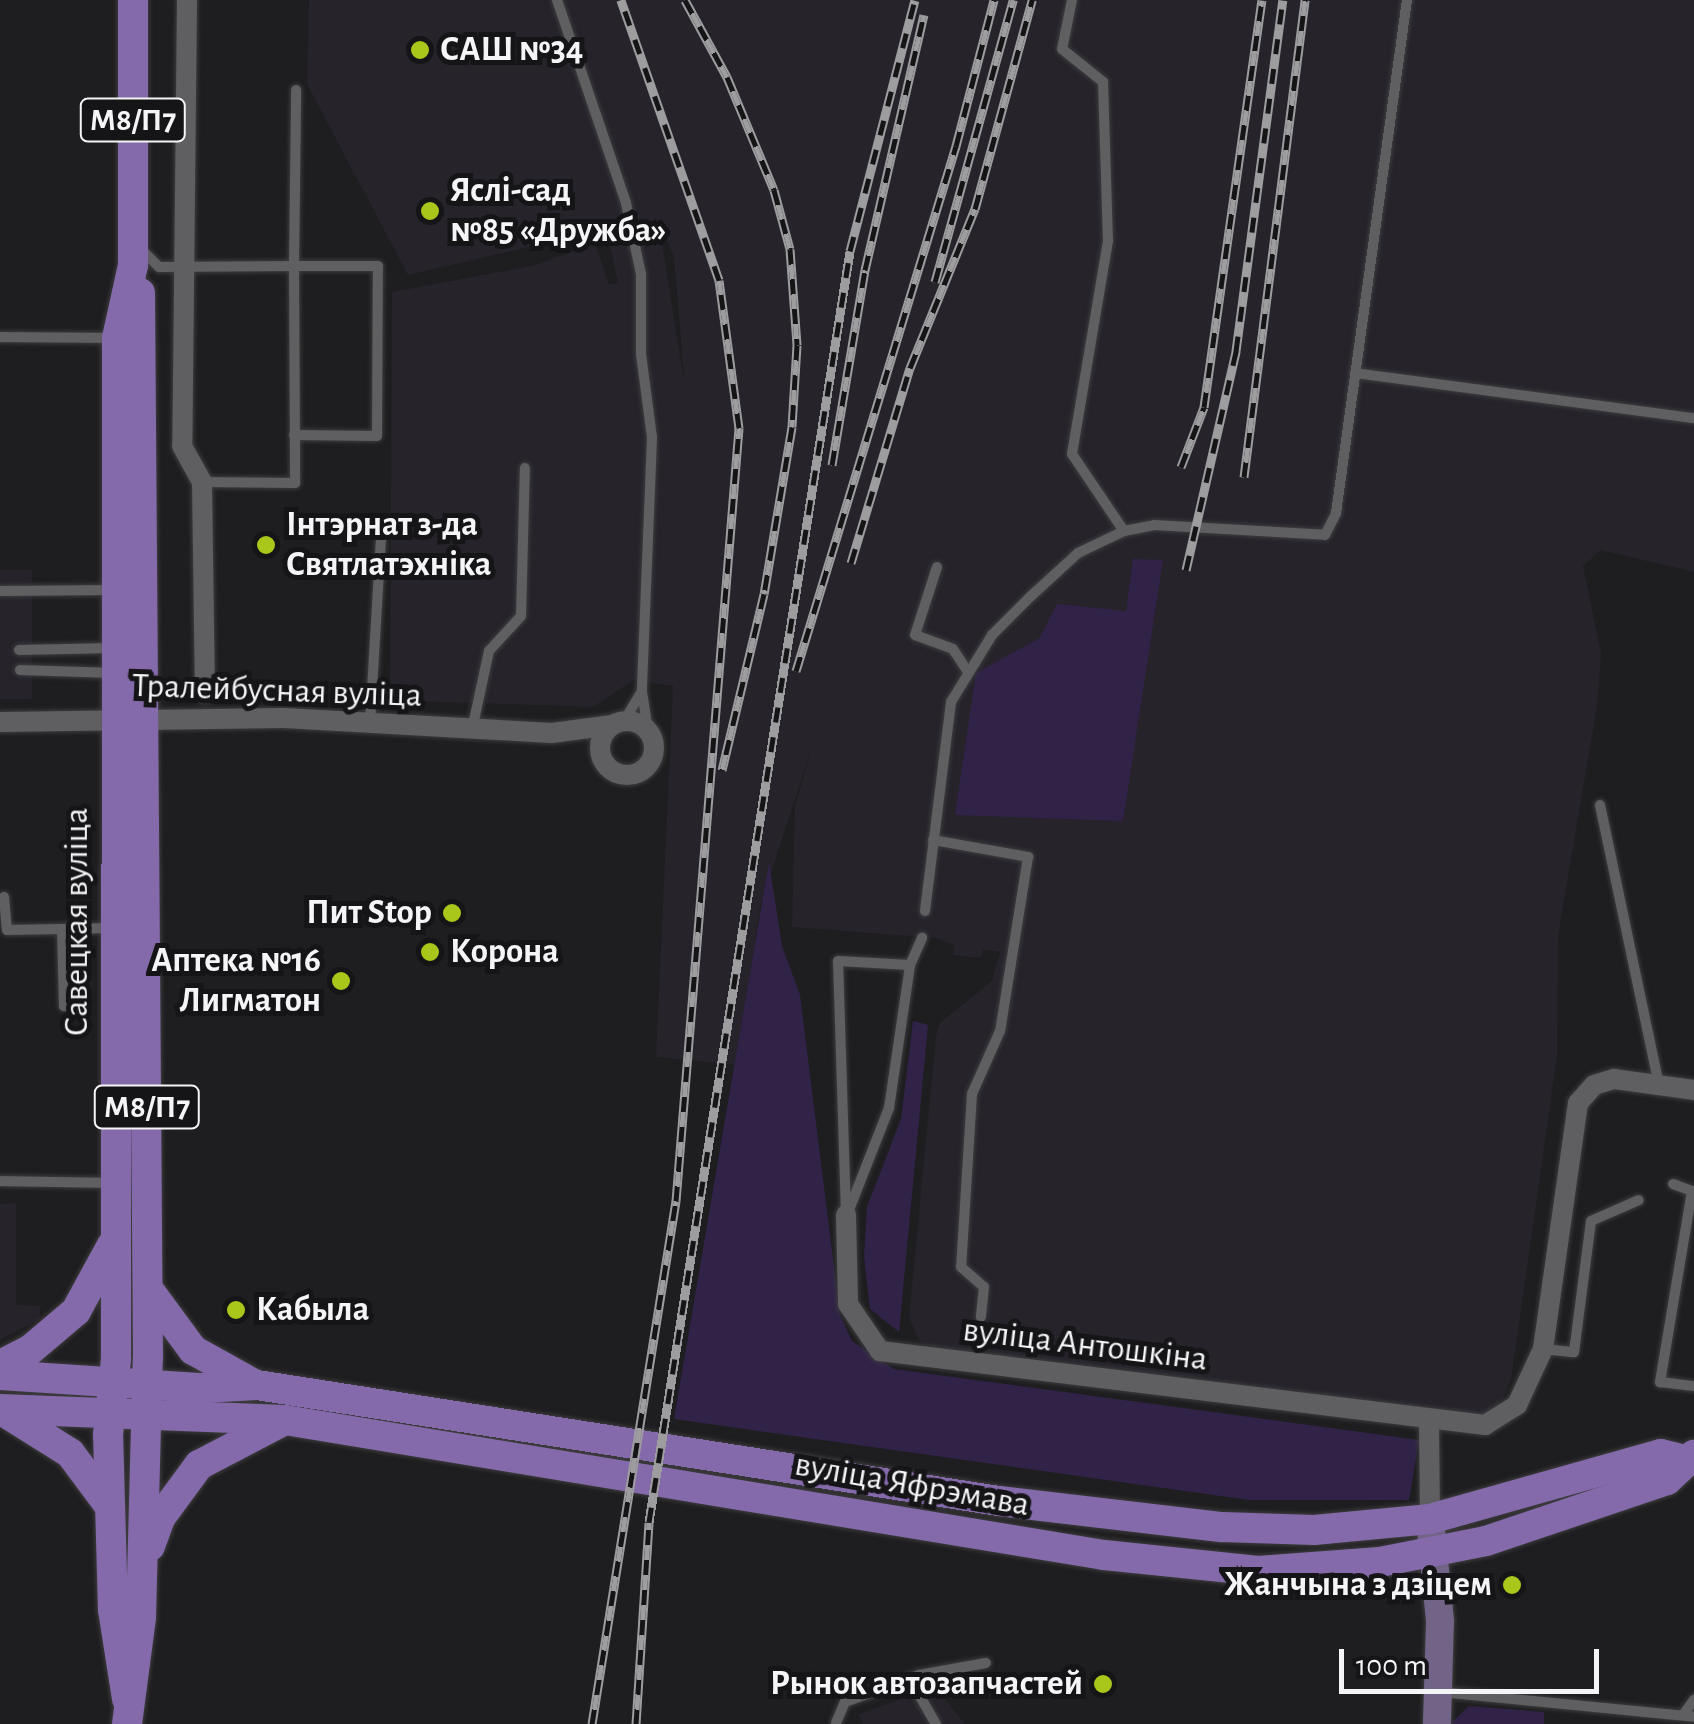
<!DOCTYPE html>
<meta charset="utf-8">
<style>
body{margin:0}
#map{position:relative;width:1694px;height:1724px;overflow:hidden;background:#1e1e20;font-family:"Alegreya Sans",sans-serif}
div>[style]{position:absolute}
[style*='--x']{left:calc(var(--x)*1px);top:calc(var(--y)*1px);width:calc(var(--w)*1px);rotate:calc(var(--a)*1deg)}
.built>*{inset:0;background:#26232b;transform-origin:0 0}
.green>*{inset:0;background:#312348}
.roads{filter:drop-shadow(0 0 2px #3c3c3d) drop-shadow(0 0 2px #3c3c3d)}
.lane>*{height:10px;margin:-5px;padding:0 5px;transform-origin:5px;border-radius:5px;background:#5f5e61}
.street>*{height:20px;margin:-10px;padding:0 10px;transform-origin:10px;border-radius:10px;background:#5f5e61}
.street>.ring{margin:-10px;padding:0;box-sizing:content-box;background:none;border:20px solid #5f5e61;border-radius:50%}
.secondary>*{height:28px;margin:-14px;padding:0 14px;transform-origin:14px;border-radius:14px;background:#716486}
.primary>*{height:30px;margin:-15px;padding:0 15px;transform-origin:15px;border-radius:15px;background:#846aaa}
.rail>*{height:9px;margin-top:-4.5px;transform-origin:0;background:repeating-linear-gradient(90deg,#151416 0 15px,#9d9c9e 0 30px);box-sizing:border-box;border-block:2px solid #9d9c9e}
.dots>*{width:28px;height:28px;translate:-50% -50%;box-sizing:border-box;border:5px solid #151416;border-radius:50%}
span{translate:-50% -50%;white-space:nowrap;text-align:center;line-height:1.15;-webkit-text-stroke:10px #151416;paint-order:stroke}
.shield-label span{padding:2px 8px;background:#151416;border:2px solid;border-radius:8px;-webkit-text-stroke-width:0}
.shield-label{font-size:32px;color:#f5f4f6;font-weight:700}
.poi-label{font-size:35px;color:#f5f4f6;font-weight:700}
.left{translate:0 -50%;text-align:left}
.right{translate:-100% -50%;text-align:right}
.street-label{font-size:35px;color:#f5f4f6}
.scale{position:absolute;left:1339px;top:1649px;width:260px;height:45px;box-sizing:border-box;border:5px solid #f5f4f6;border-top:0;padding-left:12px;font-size:30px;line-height:35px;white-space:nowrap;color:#f5f4f6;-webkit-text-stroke:8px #151416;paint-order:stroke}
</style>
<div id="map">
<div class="built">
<div style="clip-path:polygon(evenodd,309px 0,1031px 0,1010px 97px,1035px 0,1694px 0,1694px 572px,1601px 550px,1583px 566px,1601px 653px,1597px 706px,1558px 936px,1557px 1056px,1511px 1379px,1502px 1401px,1478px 1418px,921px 1345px,909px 1317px,936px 1036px,940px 1023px,992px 981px,1000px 952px,983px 949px,981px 958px,953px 955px,955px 945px,936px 938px,792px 927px,795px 806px,811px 750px,760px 907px,738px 1065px,656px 1057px,673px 686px,634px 680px,593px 707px,390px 700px,392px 292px,536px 265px,595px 243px,609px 285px,618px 283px,606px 229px,408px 275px,307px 84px,309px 0,658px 217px,674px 257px,684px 377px,683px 376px,658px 217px)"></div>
<div style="left:32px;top:570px;width:129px;height:32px;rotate:90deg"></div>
<div style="clip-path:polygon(16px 1203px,16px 1305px,40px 1306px,40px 1319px,0 1340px,0 1204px)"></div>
<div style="clip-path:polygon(935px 1686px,965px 1724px,863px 1724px,858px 1715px)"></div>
</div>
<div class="green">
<div style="clip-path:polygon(1133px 559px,1163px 560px,1123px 821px,955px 815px,976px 673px,1040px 638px,1057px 604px,1126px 611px)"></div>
<div style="clip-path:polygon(769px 862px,782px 946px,800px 995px,840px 1315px,852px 1341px,894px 1369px,1419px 1440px,1409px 1500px,1249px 1500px,674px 1419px)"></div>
<div style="clip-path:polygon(913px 1021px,928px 1025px,899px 1332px,870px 1309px,864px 1257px,867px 1207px,901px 1119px)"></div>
<div style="clip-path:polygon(1469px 1706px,1544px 1712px,1544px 1724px,1450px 1724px)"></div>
</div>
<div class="roads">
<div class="lane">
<div style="--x:557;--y:0;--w:214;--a:71.2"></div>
<div style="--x:626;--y:203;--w:73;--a:78.1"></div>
<div style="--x:641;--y:274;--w:80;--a:90"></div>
<div style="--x:641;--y:354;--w:85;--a:82.5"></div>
<div style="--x:652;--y:438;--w:254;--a:92.3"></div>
<div style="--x:642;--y:692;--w:39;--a:81"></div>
<div style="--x:1072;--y:0;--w:50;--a:101.5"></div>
<div style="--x:1062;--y:49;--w:53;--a:38.8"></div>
<div style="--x:1103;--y:82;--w:159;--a:88.2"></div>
<div style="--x:1108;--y:241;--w:216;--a:99.6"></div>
<div style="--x:1072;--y:454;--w:93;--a:56"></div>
<div style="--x:138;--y:246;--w:30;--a:45"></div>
<div style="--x:159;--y:267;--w:135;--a:-0.4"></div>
<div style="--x:294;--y:266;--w:217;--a:89.7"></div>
<div style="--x:295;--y:483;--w:93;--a:-179.4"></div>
<div style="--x:0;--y:337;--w:114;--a:0.5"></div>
<div style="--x:1355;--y:373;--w:342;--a:7.6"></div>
<div style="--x:294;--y:435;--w:83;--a:0.7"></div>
<div style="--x:377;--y:436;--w:170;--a:-89.7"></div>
<div style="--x:378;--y:266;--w:84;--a:180"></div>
<div style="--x:294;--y:266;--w:176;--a:-89.3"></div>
<div style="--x:937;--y:567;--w:71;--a:107.9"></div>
<div style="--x:915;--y:635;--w:40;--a:20.2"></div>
<div style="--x:953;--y:649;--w:24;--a:57"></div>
<div style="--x:0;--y:591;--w:114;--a:-0.5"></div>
<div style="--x:19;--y:650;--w:94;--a:-1.2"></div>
<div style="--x:20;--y:670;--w:94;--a:1.8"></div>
<div style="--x:624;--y:721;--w:33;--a:-59"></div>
<div style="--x:370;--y:723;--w:186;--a:-86.6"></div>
<div style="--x:472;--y:730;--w:81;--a:-77.9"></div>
<div style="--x:489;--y:651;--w:47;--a:-47.6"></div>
<div style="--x:521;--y:616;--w:148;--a:-88.5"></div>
<div style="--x:1600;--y:805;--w:285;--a:78.1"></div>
<div style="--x:933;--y:840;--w:97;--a:10.1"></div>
<div style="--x:1028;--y:857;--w:176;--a:99.1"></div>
<div style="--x:1000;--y:1031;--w:69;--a:114"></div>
<div style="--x:972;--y:1094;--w:173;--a:93.6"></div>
<div style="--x:961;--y:1267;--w:30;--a:41"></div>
<div style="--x:984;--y:1287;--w:30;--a:96"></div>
<div style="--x:4;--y:897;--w:33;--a:85"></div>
<div style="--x:7;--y:930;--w:55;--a:-1"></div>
<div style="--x:925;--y:911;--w:211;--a:-82.9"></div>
<div style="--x:951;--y:702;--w:79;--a:-58.5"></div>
<div style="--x:992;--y:635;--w:54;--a:-45"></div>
<div style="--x:1030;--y:597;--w:65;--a:-42.5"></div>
<div style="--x:1078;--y:553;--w:51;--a:-25.6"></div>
<div style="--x:1124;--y:531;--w:31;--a:-11"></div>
<div style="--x:1154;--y:525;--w:171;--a:3.3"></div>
<div style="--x:1325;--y:535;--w:25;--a:-63"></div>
<div style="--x:1336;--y:513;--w:518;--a:-82.12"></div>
<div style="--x:82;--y:929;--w:77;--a:89.3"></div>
<div style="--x:83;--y:1006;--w:19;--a:180"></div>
<div style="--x:64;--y:1006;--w:77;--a:-91.5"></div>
<div style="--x:62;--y:929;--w:52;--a:-1.1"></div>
<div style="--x:0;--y:1181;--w:111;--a:1"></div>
<div style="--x:1673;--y:1184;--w:20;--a:20"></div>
<div style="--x:1692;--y:1191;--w:194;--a:99.5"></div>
<div style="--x:1660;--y:1382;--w:34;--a:7"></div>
<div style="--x:849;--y:1210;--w:110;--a:-68.6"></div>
<div style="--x:889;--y:1108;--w:145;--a:-81.6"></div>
<div style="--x:910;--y:965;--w:30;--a:-66"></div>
<div style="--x:846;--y:1214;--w:253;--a:-91.8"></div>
<div style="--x:838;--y:961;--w:72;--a:3.2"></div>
<div style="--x:1543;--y:1349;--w:31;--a:6"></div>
<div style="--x:1574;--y:1352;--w:132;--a:-82.6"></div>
<div style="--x:1591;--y:1221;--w:52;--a:-23.6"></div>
<div style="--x:919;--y:1675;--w:18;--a:93"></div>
<div style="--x:918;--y:1693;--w:36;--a:60"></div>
<div style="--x:1441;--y:1692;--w:254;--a:5.6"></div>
<div style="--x:1683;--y:1715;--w:19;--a:-54"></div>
<div style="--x:836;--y:1723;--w:23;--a:-67"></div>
<div style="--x:845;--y:1702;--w:79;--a:-20"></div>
<div style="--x:919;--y:1675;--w:68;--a:-10.2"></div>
</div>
<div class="street">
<div style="--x:187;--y:0;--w:446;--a:90.6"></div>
<div style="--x:182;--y:446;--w:41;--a:60.9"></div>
<div style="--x:202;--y:482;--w:211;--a:89.2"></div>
<div class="ring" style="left:600px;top:721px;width:34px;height:34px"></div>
<div style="--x:0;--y:722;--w:284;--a:-0.8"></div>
<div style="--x:284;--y:718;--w:268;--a:3.2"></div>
<div style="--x:552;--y:733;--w:61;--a:-7.6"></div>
<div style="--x:846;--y:1215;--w:89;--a:88.7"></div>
<div style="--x:848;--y:1304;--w:57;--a:55.8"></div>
<div style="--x:880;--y:1351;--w:610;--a:6.97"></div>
<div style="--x:1485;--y:1425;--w:38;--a:-32"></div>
<div style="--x:1517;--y:1405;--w:62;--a:-65.1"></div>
<div style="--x:1543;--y:1349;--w:248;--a:-81.9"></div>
<div style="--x:1578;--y:1103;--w:24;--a:-48"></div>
<div style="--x:1594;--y:1085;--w:21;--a:-17"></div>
<div style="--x:1614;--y:1079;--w:81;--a:7.8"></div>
<div style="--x:1429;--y:1421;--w:98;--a:89.4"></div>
</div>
<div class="secondary">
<div style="--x:1430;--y:1519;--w:102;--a:84.4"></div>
<div style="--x:1440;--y:1621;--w:103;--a:91.7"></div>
</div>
<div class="primary">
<div style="--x:148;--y:1289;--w:76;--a:53.6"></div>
<div style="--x:193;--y:1350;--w:70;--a:29.1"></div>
<div style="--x:0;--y:1365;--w:34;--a:-27"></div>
<div style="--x:30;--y:1350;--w:60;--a:-40.3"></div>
<div style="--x:76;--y:1311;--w:75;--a:-61.4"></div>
<div style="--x:0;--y:1375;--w:203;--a:3.7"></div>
<div style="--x:203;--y:1388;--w:54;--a:-3.2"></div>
<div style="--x:257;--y:1385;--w:751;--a:8.89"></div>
<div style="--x:999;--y:1501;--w:225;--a:6.7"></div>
<div style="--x:1222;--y:1527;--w:92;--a:1.9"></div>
<div style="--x:1314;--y:1530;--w:117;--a:-5.4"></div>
<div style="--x:1430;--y:1519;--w:240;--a:-15.7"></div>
<div style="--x:1661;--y:1454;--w:25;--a:14"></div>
<div style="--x:0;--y:1409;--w:285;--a:2.2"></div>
<div style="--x:285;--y:1420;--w:830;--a:9.36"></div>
<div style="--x:1104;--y:1555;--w:155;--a:5.9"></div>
<div style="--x:1258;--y:1571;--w:122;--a:-4.2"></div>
<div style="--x:1380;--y:1562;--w:108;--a:-11.2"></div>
<div style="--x:1486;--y:1541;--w:191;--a:-18.6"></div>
<div style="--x:1667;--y:1480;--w:37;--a:-43"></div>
<div style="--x:3;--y:1411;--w:79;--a:32.1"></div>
<div style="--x:70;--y:1453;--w:64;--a:53.3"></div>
<div style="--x:150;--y:1546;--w:30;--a:-70"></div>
<div style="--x:160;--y:1518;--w:66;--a:-53.7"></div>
<div style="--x:199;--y:1465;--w:97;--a:-27.6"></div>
<div style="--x:127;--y:1699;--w:90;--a:-98.9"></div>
<div style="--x:113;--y:1610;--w:175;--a:-91.6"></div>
<div style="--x:108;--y:1435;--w:76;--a:-84"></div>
<div style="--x:116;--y:1359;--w:1021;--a:-89.94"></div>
<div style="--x:117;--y:338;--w:75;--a:-77.6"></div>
<div style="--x:133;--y:265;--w:265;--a:-90"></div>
<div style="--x:127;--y:1724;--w:108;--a:-82.5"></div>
<div style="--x:141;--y:1617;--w:259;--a:-88.5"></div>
<div style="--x:148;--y:1358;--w:1065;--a:-90.43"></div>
</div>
</div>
<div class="rail">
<div style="--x:685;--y:0;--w:88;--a:61.4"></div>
<div style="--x:727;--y:77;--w:122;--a:67.4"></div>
<div style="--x:774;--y:190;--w:61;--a:74.8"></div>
<div style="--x:790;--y:249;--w:96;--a:85.8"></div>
<div style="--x:797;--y:345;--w:82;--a:93.5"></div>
<div style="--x:792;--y:427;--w:169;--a:99.5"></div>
<div style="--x:764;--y:594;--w:181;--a:103.4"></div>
<div style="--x:935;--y:282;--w:293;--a:-74.5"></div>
<div style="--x:832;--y:465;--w:198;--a:-80.4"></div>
<div style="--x:865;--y:270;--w:262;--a:-77"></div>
<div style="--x:1181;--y:467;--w:64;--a:-69"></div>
<div style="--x:1204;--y:407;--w:411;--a:-81.9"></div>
<div style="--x:1244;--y:477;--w:481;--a:-82.7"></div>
<div style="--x:851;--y:563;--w:204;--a:-73.2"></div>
<div style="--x:910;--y:368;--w:172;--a:-67.8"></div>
<div style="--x:975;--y:209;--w:217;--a:-74.7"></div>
<div style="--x:1186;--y:570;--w:225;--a:-77.1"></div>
<div style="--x:1236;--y:351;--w:354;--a:-82.4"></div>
<div style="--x:796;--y:671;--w:549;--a:-73.05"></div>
<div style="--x:956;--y:146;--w:151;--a:-75.4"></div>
<div style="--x:592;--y:1724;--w:530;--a:-80.88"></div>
<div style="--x:676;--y:1201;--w:776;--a:-85.34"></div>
<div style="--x:739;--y:428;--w:149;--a:-97.7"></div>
<div style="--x:719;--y:280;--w:297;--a:-109.3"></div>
<div style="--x:636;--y:1724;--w:202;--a:-86.3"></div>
<div style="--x:649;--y:1522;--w:1287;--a:-81.01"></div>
<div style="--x:850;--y:251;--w:259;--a:-75.5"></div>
</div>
<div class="dots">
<div style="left:420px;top:50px;background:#a9c71b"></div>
<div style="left:430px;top:211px;background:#a9c71b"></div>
<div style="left:266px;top:545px;background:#a9c71b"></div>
<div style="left:452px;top:913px;background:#a9c71b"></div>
<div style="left:430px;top:952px;background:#a9c71b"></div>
<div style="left:341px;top:981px;background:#a9c71b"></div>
<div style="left:236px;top:1310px;background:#a9c71b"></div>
<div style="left:1512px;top:1585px;background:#a9c71b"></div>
<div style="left:1103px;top:1684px;background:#a9c71b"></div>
</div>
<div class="shield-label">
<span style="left:133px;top:120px">М8/П7</span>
<span style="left:147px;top:1107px">М8/П7</span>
</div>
<div class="poi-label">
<span class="left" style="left:440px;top:50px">САШ №34</span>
<span class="left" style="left:450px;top:211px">Яслі-сад<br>№85 «Дружба»</span>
<span class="left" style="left:286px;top:545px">Інтэрнат з-да<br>Святлатэхніка</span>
<span class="right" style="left:432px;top:913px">Пит Stop</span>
<span class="left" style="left:450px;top:952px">Корона</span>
<span class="right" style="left:321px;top:981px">Аптека №16<br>Лигматон</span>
<span class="left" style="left:256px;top:1310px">Кабыла</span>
<span class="right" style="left:1492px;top:1585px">Жанчына з дзіцем</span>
<span class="right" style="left:1083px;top:1684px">Рынок автозапчастей</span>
</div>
<div class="street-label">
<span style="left:277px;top:691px;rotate:2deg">Тралейбусная вуліца</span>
<span style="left:77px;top:922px;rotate:-90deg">Савецкая вуліца</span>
<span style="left:1085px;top:1345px;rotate:7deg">вуліца Антошкіна</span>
<span style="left:912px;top:1485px;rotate:10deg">вуліца Яфрэмава</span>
</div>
<div class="scale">100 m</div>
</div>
